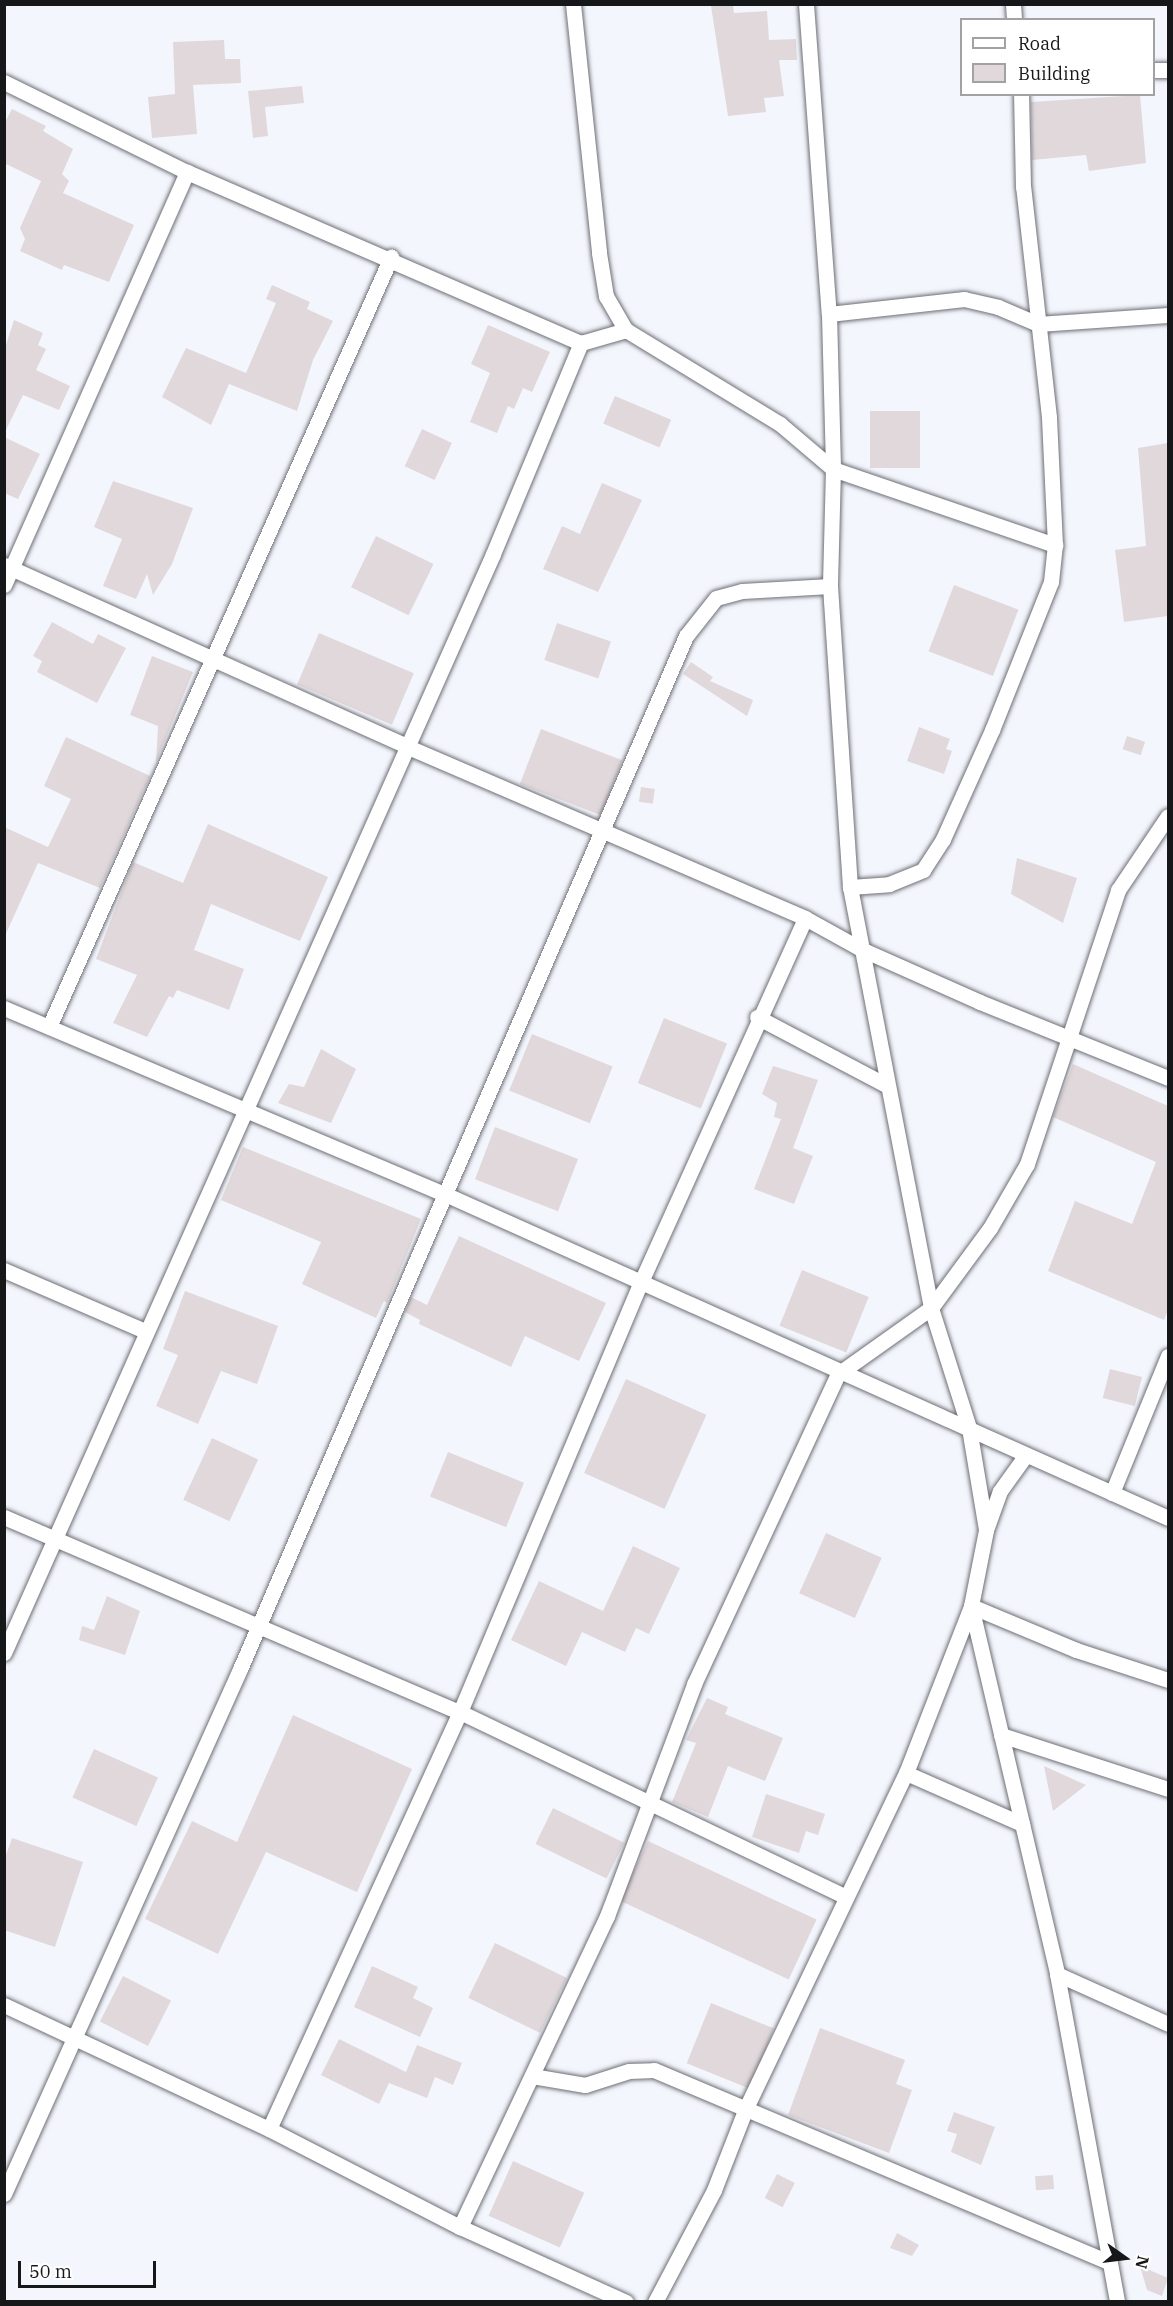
<!DOCTYPE html>
<style>
body{margin:0}
#map{position:relative;width:1173px;height:2306px;overflow:hidden;background:#f4f6fd;font-family:"IBM Plex Serif",serif}
div>[style]{position:absolute}
[style*='--x']{left:calc(var(--x)*1px);top:calc(var(--y)*1px);width:calc(var(--w)*1px);rotate:calc(var(--a)*1deg)}
.building>*{inset:0;background:#e1d8db;transform-origin:0 0}
.roads{filter:drop-shadow(0 0 2px #6d6f75) drop-shadow(0 0 2px #6d6f75)}
.street>*{height:15px;margin:-7.5px;padding:0 7.5px;transform-origin:7.5px;border-radius:7.5px;background:#fff}
span{translate:-50% -50%;white-space:nowrap;text-align:center;line-height:1.15;-webkit-text-stroke:4.5px #fff;paint-order:stroke}
.frame{position:absolute;inset:0;border:6px solid #161719;pointer-events:none}
.legend{position:absolute;left:960px;top:18px;width:195px;height:78px;box-sizing:border-box;background:#fff;border:2px solid #a2a2a3;margin:0;padding:8px 10px;list-style:none;font-size:18px;color:#161719}
.legend li{display:flex;align-items:center;gap:12px;height:30px}
.legend b{width:30px;border:2px solid #a2a2a3}
.north{position:absolute;left:1095px;top:2228px;width:60px;height:60px;-webkit-text-stroke:4px #fff;paint-order:stroke;rotate:104deg;font-size:16px;font-weight:700;line-height:24px;text-align:center;color:#161719}
.north::after{content:'';display:block;margin:auto;width:21px;height:27px;background:#161719;clip-path:polygon(50% 0,100% 100%,50% 72%,0 100%)}
.scale{position:absolute;left:18px;top:2261px;width:138px;height:27px;box-sizing:border-box;border:3px solid #161719;border-top:0;padding-left:8px;font-size:18px;line-height:21px;white-space:nowrap;color:#161719;-webkit-text-stroke:4px #fff;paint-order:stroke}
</style>
<div id="map">
<div class="building">
<div style="clip-path:polygon(733px 4px,734px 13px,767px 11px,769px 40px,796px 39px,797px 60px,779px 60px,784px 96px,764px 98px,766px 112px,728px 116px,711px 6px)"></div>
<div style="clip-path:polygon(224px 40px,225px 59px,240px 59px,241px 83px,193px 85px,197px 134px,152px 138px,148px 97px,175px 94px,173px 42px)"></div>
<div style="clip-path:polygon(302px 86px,304px 103px,265px 107px,268px 136px,253px 138px,248px 91px)"></div>
<div style="clip-path:polygon(1140px 95px,1146px 163px,1089px 171px,1086px 155px,1032px 160px,1031px 102px)"></div>
<div style="clip-path:polygon(12px 109px,46px 126px,43px 131px,73px 149px,62px 174px,69px 181px,63px 193px,134px 225px,109px 282px,64px 265px,62px 270px,20px 251px,25px 239px,20px 228px,41px 181px,4px 163px,4px 124px)"></div>
<div style="clip-path:polygon(272px 285px,310px 302px,307px 309px,333px 321px,313px 360px,297px 411px,229px 384px,211px 425px,162px 397px,186px 348px,246px 373px,276px 303px,266px 299px)"></div>
<div style="clip-path:polygon(14px 320px,43px 333px,38px 345px,46px 349px,36px 370px,70px 386px,59px 410px,23px 395px,4px 434px,4px 351px)"></div>
<div style="clip-path:polygon(488px 325px,550px 352px,532px 392px,523px 388px,514px 409px,508px 406px,497px 433px,470px 422px,490px 373px,471px 364px)"></div>
<div style="left:615px;top:396px;width:61px;height:30px;rotate:23deg"></div>
<div style="left:870px;top:411px;width:50px;height:57px"></div>
<div style="left:422px;top:429px;width:33px;height:41px;rotate:25deg"></div>
<div style="clip-path:polygon(4px 437px,40px 454px,18px 499px,4px 493px)"></div>
<div style="clip-path:polygon(1168px 443px,1168px 616px,1124px 622px,1115px 550px,1146px 546px,1138px 448px)"></div>
<div style="clip-path:polygon(113px 481px,193px 508px,172px 564px,153px 595px,147px 574px,136px 599px,103px 586px,122px 539px,94px 527px)"></div>
<div style="clip-path:polygon(602px 483px,642px 500px,598px 592px,543px 569px,562px 526px,580px 534px)"></div>
<div style="left:376px;top:536px;width:64px;height:57px;rotate:26deg"></div>
<div style="left:954px;top:585px;width:69px;height:71px;rotate:21deg"></div>
<div style="clip-path:polygon(52px 622px,93px 644px,98px 634px,126px 648px,97px 703px,37px 672px,42px 661px,33px 656px)"></div>
<div style="left:557px;top:623px;width:57px;height:39px;rotate:19deg"></div>
<div style="left:319px;top:633px;width:103px;height:56px;rotate:23deg"></div>
<div style="clip-path:polygon(152px 656px,193px 672px,156px 762px,158px 726px,130px 715px)"></div>
<div style="clip-path:polygon(691px 662px,713px 677px,710px 681px,753px 700px,747px 716px,683px 674px)"></div>
<div style="clip-path:polygon(919px 727px,950px 739px,946px 749px,952px 751px,944px 774px,907px 761px)"></div>
<div style="left:541px;top:729px;width:87px;height:59px;rotate:21deg"></div>
<div style="left:1127px;top:736px;width:19px;height:14px;rotate:18deg"></div>
<div style="clip-path:polygon(66px 737px,150px 776px,100px 888px,38px 863px,4px 938px,4px 827px,48px 847px,71px 799px,44px 786px)"></div>
<div style="left:641px;top:787px;width:14px;height:15px;rotate:8deg"></div>
<div style="clip-path:polygon(208px 824px,328px 877px,300px 941px,211px 904px,194px 950px,244px 969px,229px 1010px,177px 990px,173px 998px,169px 996px,147px 1037px,113px 1023px,137px 975px,96px 959px,133px 862px,183px 883px)"></div>
<div style="clip-path:polygon(1017px 858px,1077px 878px,1063px 923px,1011px 894px)"></div>
<div style="left:664px;top:1018px;width:68px;height:70px;rotate:22deg"></div>
<div style="left:532px;top:1034px;width:87px;height:61px;rotate:22deg"></div>
<div style="clip-path:polygon(321px 1049px,356px 1069px,331px 1123px,278px 1103px,289px 1084px,304px 1087px)"></div>
<div style="clip-path:polygon(1073px 1064px,1168px 1106px,1168px 1310px,1164px 1320px,1048px 1271px,1075px 1201px,1132px 1224px,1156px 1162px,1053px 1117px)"></div>
<div style="clip-path:polygon(773px 1066px,818px 1080px,793px 1148px,813px 1156px,794px 1204px,754px 1189px,781px 1119px,774px 1117px,777px 1103px,762px 1094px)"></div>
<div style="left:495px;top:1127px;width:89px;height:56px;rotate:21deg"></div>
<div style="clip-path:polygon(243px 1147px,421px 1219px,387px 1303px,384px 1301px,376px 1318px,302px 1284px,321px 1242px,221px 1200px)"></div>
<div style="clip-path:polygon(459px 1236px,606px 1303px,579px 1361px,525px 1336px,511px 1367px,419px 1324px,420px 1320px,405px 1312px,411px 1297px,427px 1305px)"></div>
<div style="left:802px;top:1270px;width:72px;height:60px;rotate:22deg"></div>
<div style="clip-path:polygon(185px 1291px,278px 1326px,257px 1384px,221px 1371px,198px 1424px,156px 1406px,178px 1355px,163px 1349px)"></div>
<div style="left:1110px;top:1369px;width:33px;height:30px;rotate:14deg"></div>
<div style="left:626px;top:1379px;width:88px;height:103px;rotate:24deg"></div>
<div style="left:212px;top:1438px;width:51px;height:68px;rotate:25deg"></div>
<div style="left:448px;top:1452px;width:82px;height:48px;rotate:22deg"></div>
<div style="left:826px;top:1533px;width:61px;height:66px;rotate:24deg"></div>
<div style="clip-path:polygon(633px 1546px,680px 1568px,649px 1634px,636px 1628px,625px 1652px,582px 1632px,566px 1666px,511px 1640px,539px 1581px,603px 1611px)"></div>
<div style="clip-path:polygon(107px 1596px,140px 1611px,125px 1655px,79px 1640px,82px 1626px,94px 1630px)"></div>
<div style="clip-path:polygon(707px 1698px,728px 1707px,725px 1714px,783px 1738px,765px 1781px,728px 1766px,708px 1817px,672px 1802px,696px 1743px,686px 1740px)"></div>
<div style="clip-path:polygon(293px 1715px,412px 1769px,357px 1892px,266px 1852px,218px 1954px,145px 1919px,192px 1821px,237px 1842px)"></div>
<div style="left:94px;top:1749px;width:70px;height:53px;rotate:24deg"></div>
<div style="clip-path:polygon(1044px 1766px,1086px 1785px,1053px 1811px)"></div>
<div style="clip-path:polygon(766px 1794px,825px 1814px,818px 1835px,806px 1831px,799px 1853px,752px 1837px)"></div>
<div style="left:553px;top:1808px;width:79px;height:40px;rotate:26deg"></div>
<div style="clip-path:polygon(12px 1838px,83px 1862px,55px 1947px,4px 1930px,4px 1861px)"></div>
<div style="left:648px;top:1841px;width:186px;height:66px;rotate:25deg"></div>
<div style="left:495px;top:1943px;width:80px;height:61px;rotate:26deg"></div>
<div style="clip-path:polygon(372px 1966px,418px 1987px,413px 1998px,433px 2008px,420px 2037px,354px 2007px)"></div>
<div style="left:123px;top:1976px;width:54px;height:51px;rotate:27deg"></div>
<div style="left:711px;top:2003px;width:68px;height:65px;rotate:22deg"></div>
<div style="clip-path:polygon(820px 2028px,905px 2060px,896px 2084px,912px 2090px,889px 2153px,788px 2115px)"></div>
<div style="clip-path:polygon(339px 2039px,406px 2072px,417px 2045px,462px 2063px,453px 2085px,435px 2077px,427px 2098px,389px 2083px,379px 2104px,321px 2075px)"></div>
<div style="clip-path:polygon(954px 2112px,995px 2127px,981px 2165px,951px 2152px,957px 2134px,947px 2131px)"></div>
<div style="left:513px;top:2161px;width:78px;height:60px;rotate:24deg"></div>
<div style="left:777px;top:2174px;width:20px;height:27px;rotate:27deg"></div>
<div style="left:1053px;top:2175px;width:14px;height:18px;rotate:86deg"></div>
<div style="clip-path:polygon(897px 2233px,919px 2245px,912px 2256px,890px 2248px)"></div>
<div style="clip-path:polygon(1140px 2266px,1168px 2278px,1162px 2296px,1147px 2290px)"></div>
</div>
<div class="roads">
<div class="street">
<div style="--x:573;--y:4;--w:250;--a:84"></div>
<div style="--x:599;--y:253;--w:44;--a:80.8"></div>
<div style="--x:606;--y:296;--w:39;--a:60"></div>
<div style="--x:806;--y:4;--w:311;--a:85.8"></div>
<div style="--x:829;--y:314;--w:155;--a:88.5"></div>
<div style="--x:833;--y:469;--w:117;--a:91.5"></div>
<div style="--x:830;--y:586;--w:302;--a:86.2"></div>
<div style="--x:850;--y:887;--w:429;--a:79.1"></div>
<div style="--x:931;--y:1308;--w:126;--a:72.4"></div>
<div style="--x:969;--y:1428;--w:103;--a:80.5"></div>
<div style="--x:1013;--y:4;--w:16;--a:86"></div>
<div style="--x:1154;--y:70;--w:14;--a:0"></div>
<div style="--x:4;--y:82;--w:204;--a:26.2"></div>
<div style="--x:187;--y:172;--w:430;--a:23.5"></div>
<div style="--x:581;--y:343;--w:47;--a:-16.1"></div>
<div style="--x:626;--y:330;--w:180;--a:31.4"></div>
<div style="--x:780;--y:424;--w:70;--a:40.3"></div>
<div style="--x:833;--y:469;--w:235;--a:18.9"></div>
<div style="--x:829;--y:314;--w:136;--a:-6.3"></div>
<div style="--x:964;--y:299;--w:35;--a:13"></div>
<div style="--x:998;--y:307;--w:43;--a:23"></div>
<div style="--x:1038;--y:324;--w:130;--a:-4"></div>
<div style="--x:4;--y:565;--w:441;--a:24.2"></div>
<div style="--x:406;--y:746;--w:434;--a:23.3"></div>
<div style="--x:805;--y:918;--w:64;--a:29"></div>
<div style="--x:861;--y:949;--w:130;--a:24"></div>
<div style="--x:980;--y:1002;--w:203;--a:22"></div>
<div style="--x:4;--y:585;--w:452;--a:-66.1"></div>
<div style="--x:850;--y:887;--w:39;--a:-4"></div>
<div style="--x:889;--y:884;--w:37;--a:-22"></div>
<div style="--x:923;--y:870;--w:37;--a:-57"></div>
<div style="--x:943;--y:839;--w:120;--a:-65.8"></div>
<div style="--x:992;--y:730;--w:159;--a:-68.3"></div>
<div style="--x:1051;--y:582;--w:37;--a:-84"></div>
<div style="--x:1055;--y:545;--w:128;--a:-92.7"></div>
<div style="--x:1049;--y:417;--w:231;--a:-96.4"></div>
<div style="--x:1023;--y:187;--w:93;--a:-91.2"></div>
<div style="--x:4;--y:1008;--w:481;--a:22.9"></div>
<div style="--x:447;--y:1195;--w:790;--a:24.13"></div>
<div style="--x:757;--y:1017;--w:146;--a:27.8"></div>
<div style="--x:49;--y:1027;--w:843;--a:-66.05"></div>
<div style="--x:4;--y:1270;--w:154;--a:23.4"></div>
<div style="--x:1112;--y:1493;--w:148;--a:-67.8"></div>
<div style="--x:4;--y:1517;--w:496;--a:23.2"></div>
<div style="--x:460;--y:1712;--w:426;--a:25.6"></div>
<div style="--x:971;--y:1606;--w:378;--a:76.8"></div>
<div style="--x:1057;--y:1974;--w:333;--a:79.6"></div>
<div style="--x:971;--y:1606;--w:114;--a:22.7"></div>
<div style="--x:1076;--y:1650;--w:97;--a:18.1"></div>
<div style="--x:4;--y:1653;--w:1203;--a:-66.01"></div>
<div style="--x:493;--y:554;--w:229;--a:-67.4"></div>
<div style="--x:1001;--y:1735;--w:176;--a:17.9"></div>
<div style="--x:906;--y:1773;--w:127;--a:23.7"></div>
<div style="--x:1057;--y:1974;--w:122;--a:24.2"></div>
<div style="--x:4;--y:2005;--w:293;--a:25.1"></div>
<div style="--x:269;--y:2129;--w:215;--a:27.2"></div>
<div style="--x:460;--y:2227;--w:182;--a:24.3"></div>
<div style="--x:532;--y:2076;--w:54;--a:9.6"></div>
<div style="--x:585;--y:2085;--w:46;--a:-17.7"></div>
<div style="--x:629;--y:2071;--w:25;--a:-2"></div>
<div style="--x:654;--y:2070;--w:495;--a:22.9"></div>
<div style="--x:269;--y:2129;--w:459;--a:-65.4"></div>
<div style="--x:460;--y:1712;--w:464;--a:-67.2"></div>
<div style="--x:640;--y:1284;--w:401;--a:-65.7"></div>
<div style="--x:4;--y:2194;--w:576;--a:-65.79"></div>
<div style="--x:240;--y:1669;--w:1125;--a:-66.65"></div>
<div style="--x:686;--y:636;--w:48;--a:-51.7"></div>
<div style="--x:716;--y:598;--w:27;--a:-15"></div>
<div style="--x:742;--y:591;--w:88;--a:-3.3"></div>
<div style="--x:460;--y:2227;--w:344;--a:-64.7"></div>
<div style="--x:607;--y:1916;--w:248;--a:-69.4"></div>
<div style="--x:694;--y:1684;--w:342;--a:-65.1"></div>
<div style="--x:838;--y:1374;--w:114;--a:-35.4"></div>
<div style="--x:931;--y:1308;--w:99;--a:-53.6"></div>
<div style="--x:990;--y:1228;--w:74;--a:-60"></div>
<div style="--x:1027;--y:1164;--w:289;--a:-71.6"></div>
<div style="--x:1118;--y:890;--w:89;--a:-56"></div>
<div style="--x:655;--y:2302;--w:127;--a:-62.2"></div>
<div style="--x:714;--y:2190;--w:88;--a:-68.7"></div>
<div style="--x:746;--y:2108;--w:371;--a:-64.5"></div>
<div style="--x:906;--y:1773;--w:179;--a:-68.7"></div>
<div style="--x:971;--y:1606;--w:77;--a:-78.8"></div>
<div style="--x:986;--y:1530;--w:41;--a:-70.3"></div>
<div style="--x:1000;--y:1491;--w:44;--a:-54.2"></div>
</div>
</div>
<div class="frame"></div>
<ul class="legend">
<li><b style="height:8px;background:#fff"></b>Road</li>
<li><b style="height:16px;background:#e1d8db"></b>Building</li>
</ul>
<div class="north">N</div>
<div class="scale">50 m</div>
</div>
